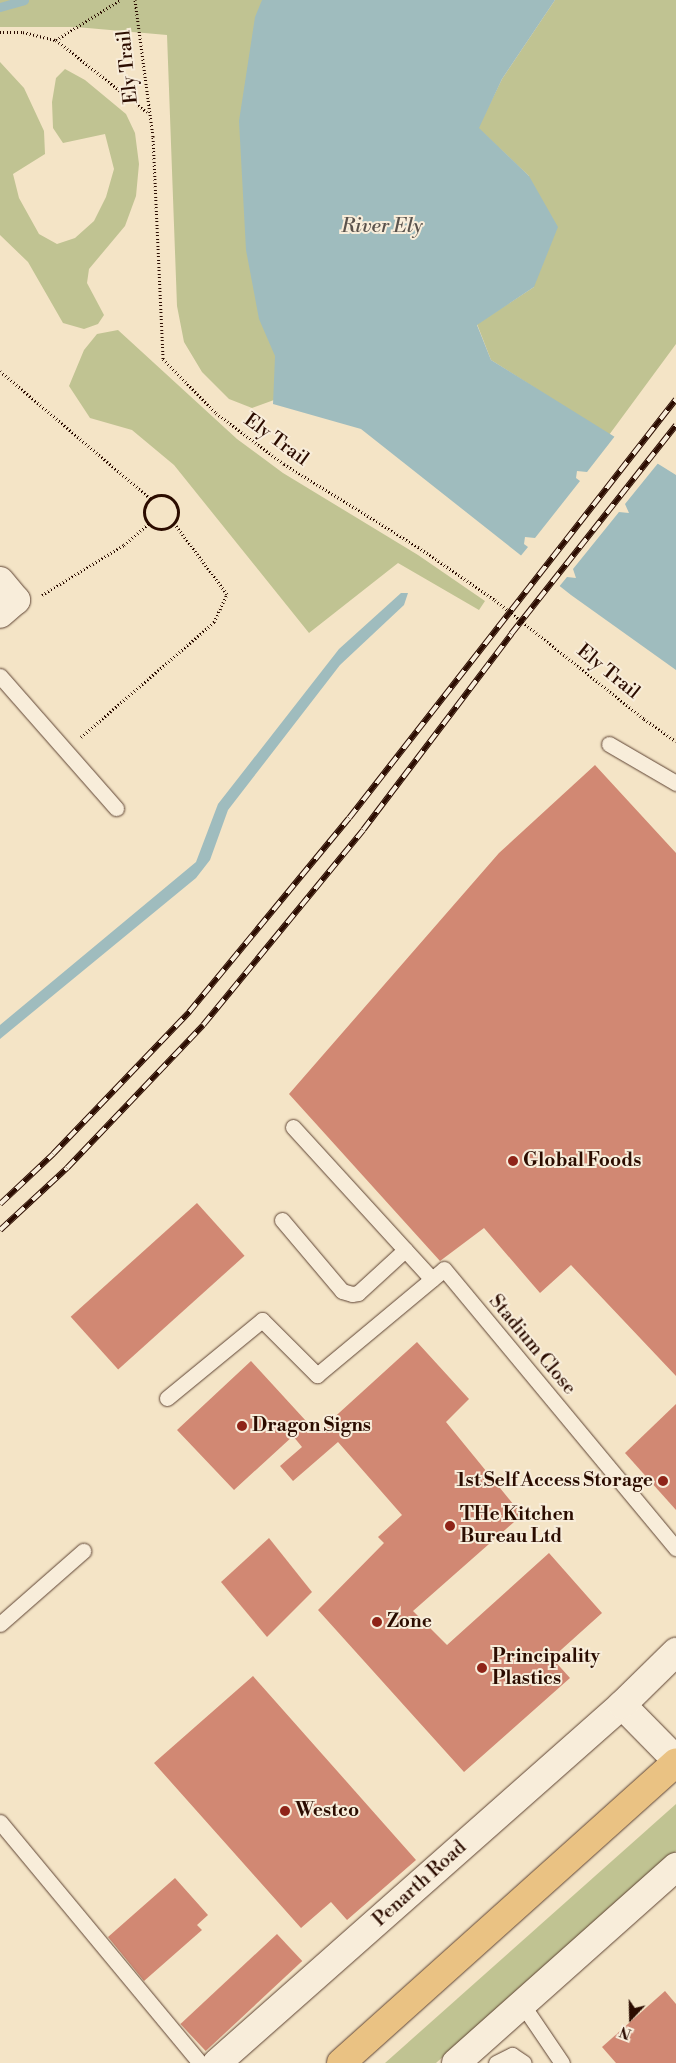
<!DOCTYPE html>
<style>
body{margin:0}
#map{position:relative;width:676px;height:2063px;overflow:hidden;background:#f4e4c6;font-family:"Libre Bodoni",serif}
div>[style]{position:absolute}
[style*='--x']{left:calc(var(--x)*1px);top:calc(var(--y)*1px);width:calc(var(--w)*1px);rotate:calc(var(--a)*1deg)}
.green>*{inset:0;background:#c0c392}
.water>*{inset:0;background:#9fbcbe}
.pier>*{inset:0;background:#f4e4c6}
.stream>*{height:9px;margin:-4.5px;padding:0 4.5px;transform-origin:4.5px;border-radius:4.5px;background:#9fbcbe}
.building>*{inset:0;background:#d18873;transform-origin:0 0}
.path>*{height:3px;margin-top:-1.5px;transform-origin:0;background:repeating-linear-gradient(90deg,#2b0c00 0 1px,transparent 0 3.5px)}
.path>.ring{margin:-1.5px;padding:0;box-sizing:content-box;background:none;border:3px solid #2b0c00;border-radius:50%}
.roads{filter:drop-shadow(0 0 1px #5d4232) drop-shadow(0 0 1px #5d4232)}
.service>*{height:15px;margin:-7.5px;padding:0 7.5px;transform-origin:7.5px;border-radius:7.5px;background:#f8edda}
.minor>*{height:28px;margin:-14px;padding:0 14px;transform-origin:14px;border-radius:14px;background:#f8edda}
.primary>*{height:28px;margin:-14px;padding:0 14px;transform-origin:14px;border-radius:14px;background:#eac283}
.rail>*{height:5.5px;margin-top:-2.75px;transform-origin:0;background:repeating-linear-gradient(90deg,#f8edda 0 11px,#2b0c00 0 22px);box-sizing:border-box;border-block:1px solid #2b0c00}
.dots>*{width:14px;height:14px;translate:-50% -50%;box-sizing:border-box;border:2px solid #f8edda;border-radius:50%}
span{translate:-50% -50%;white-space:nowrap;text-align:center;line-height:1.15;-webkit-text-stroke:4px #f8edda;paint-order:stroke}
.street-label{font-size:19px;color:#2b0c00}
.poi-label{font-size:19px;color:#2b0c00;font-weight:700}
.left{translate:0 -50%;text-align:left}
.right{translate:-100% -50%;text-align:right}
.water-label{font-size:20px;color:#59524c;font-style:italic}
.north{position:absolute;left:606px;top:1993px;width:50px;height:50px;-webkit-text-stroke:4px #f8edda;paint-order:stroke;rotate:201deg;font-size:14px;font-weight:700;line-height:20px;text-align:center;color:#2b0c00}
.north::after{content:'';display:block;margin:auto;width:18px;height:22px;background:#2b0c00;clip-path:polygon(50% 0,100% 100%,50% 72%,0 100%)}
</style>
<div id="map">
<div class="green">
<div style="clip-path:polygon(0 0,278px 0,278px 346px,274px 400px,252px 408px,229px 399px,202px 372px,184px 342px,177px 306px,167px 35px,76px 27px,0 27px)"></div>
<div style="clip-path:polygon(555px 0,676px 0,676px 344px,609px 435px,491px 360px,477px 324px,534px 287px,529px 176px,478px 128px,502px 79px)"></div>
<div style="clip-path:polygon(0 62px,24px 88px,44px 131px,45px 154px,13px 174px,19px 198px,39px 234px,57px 244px,75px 238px,94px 221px,106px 197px,114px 169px,105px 134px,63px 143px,53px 128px,52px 102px,56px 78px,65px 69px,85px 80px,126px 114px,135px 133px,139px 164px,136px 196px,125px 226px,89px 269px,87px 283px,104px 315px,98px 324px,84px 329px,63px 323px,28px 262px,0 235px)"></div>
<div style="clip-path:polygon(118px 330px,237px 439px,283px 473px,418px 555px,485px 601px,479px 610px,398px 563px,309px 633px,174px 465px,132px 430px,90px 418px,69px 386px,84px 350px,97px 334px)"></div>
<div style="clip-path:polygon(676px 1804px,676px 1851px,436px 2063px,385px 2063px)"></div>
</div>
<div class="water">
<div style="clip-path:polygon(262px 0,555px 0,502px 79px,479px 128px,529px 176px,558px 227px,534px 287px,477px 325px,491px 360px,676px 475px,676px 670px,571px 595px,361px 429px,273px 404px,275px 356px,259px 319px,246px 250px,239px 121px,255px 17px)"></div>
<div style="clip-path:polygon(401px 593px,408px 593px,404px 605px,340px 665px,228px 810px,210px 860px,196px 878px,0 1039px,0 1025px,196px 862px,218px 804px,339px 649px)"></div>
</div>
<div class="pier">
<div style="clip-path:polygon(615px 436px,659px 462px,625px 504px,629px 513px,619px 512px,573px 569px,576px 578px,567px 577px,558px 588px,519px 558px,528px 547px,524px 544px,525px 537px,535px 538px,580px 481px,576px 478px,577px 471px,587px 472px)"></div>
</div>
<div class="stream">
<div style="--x:0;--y:7;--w:25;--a:-16"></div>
</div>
<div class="building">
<div style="clip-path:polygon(595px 765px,676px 853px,676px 1376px,571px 1265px,540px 1293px,484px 1228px,440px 1261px,289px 1094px,499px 853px)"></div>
<div style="left:197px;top:1203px;width:71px;height:170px;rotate:48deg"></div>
<div style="clip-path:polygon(417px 1342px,469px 1399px,446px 1422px,522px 1515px,413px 1611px,447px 1645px,549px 1553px,602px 1613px,552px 1658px,570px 1678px,464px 1772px,318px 1610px,384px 1543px,378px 1537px,402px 1515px,338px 1442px,293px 1481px,280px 1466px,302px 1447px,293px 1436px,234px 1490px,177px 1430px,251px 1361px,317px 1433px)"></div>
<div style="clip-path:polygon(676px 1404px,676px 1510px,625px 1453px)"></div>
<div style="clip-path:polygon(269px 1538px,312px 1592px,267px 1637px,221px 1582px)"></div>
<div style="clip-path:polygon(253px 1676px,416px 1860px,347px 1920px,331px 1902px,301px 1928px,154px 1763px)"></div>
<div style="clip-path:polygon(175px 1878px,208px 1915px,197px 1925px,202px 1930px,144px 1981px,108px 1937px)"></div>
<div style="left:277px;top:1934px;width:37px;height:132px;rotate:47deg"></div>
<div style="clip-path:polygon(665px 1991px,676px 2004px,676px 2063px,616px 2063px,602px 2047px)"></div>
</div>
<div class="path">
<div style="--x:135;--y:0;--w:138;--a:82.5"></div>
<div style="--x:153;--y:137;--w:222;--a:87.4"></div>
<div style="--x:163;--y:359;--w:76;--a:45.5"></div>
<div style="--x:216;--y:413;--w:85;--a:36.9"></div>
<div style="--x:284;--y:464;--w:158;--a:31.8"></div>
<div style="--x:418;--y:547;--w:93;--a:34.5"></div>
<div style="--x:495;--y:600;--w:191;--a:38.6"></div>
<div style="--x:644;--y:719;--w:39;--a:35"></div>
<div style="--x:0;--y:32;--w:23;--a:0"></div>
<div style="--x:23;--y:32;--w:34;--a:14"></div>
<div style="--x:56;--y:40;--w:116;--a:38.4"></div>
<div style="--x:56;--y:40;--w:75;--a:-32"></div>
<div style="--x:0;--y:371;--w:197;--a:40.3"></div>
<div class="ring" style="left:144px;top:495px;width:31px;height:31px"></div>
<div style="--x:42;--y:595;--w:96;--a:-31.4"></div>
<div style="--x:124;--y:545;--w:33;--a:-41"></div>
<div style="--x:81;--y:737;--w:176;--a:-40.8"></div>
<div style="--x:214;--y:622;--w:31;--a:-65"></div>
<div style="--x:227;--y:594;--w:89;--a:-126.7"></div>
</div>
<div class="roads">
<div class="service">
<div style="--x:0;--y:676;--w:176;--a:48.7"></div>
<div style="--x:609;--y:744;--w:78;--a:30.2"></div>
<div style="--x:293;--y:1127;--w:206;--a:47.6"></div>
<div style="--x:282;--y:1220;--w:93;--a:49.8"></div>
<div style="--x:342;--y:1291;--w:10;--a:17"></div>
<div style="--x:352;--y:1294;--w:6;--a:-9"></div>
<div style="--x:358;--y:1293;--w:64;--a:-42.5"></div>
<div style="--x:167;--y:1398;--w:123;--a:-39.4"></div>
<div style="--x:262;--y:1320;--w:78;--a:45"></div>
<div style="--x:317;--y:1375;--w:165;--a:-39.8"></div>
<div style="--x:444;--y:1269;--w:363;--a:50.3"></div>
<div style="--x:0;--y:1624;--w:111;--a:-41.3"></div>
<div style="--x:0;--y:1822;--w:313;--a:50.3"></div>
<div style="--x:522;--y:2004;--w:71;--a:55.9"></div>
<div style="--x:496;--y:2063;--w:18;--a:-27"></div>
<div style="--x:512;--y:2055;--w:14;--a:34"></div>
</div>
<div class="minor">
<div style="--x:0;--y:581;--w:25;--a:50"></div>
<div style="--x:16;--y:600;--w:21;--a:139"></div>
<div style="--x:622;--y:1705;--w:77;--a:45.5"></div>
<div style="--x:217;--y:2063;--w:541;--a:-41.48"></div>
<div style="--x:622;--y:1705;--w:76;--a:-44.5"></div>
<div style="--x:456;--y:2063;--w:295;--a:-41.7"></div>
</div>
<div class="primary">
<div style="--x:341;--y:2063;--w:450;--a:-41.9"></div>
</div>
</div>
<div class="rail">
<div style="--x:0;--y:1204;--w:73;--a:-43.3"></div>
<div style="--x:53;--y:1154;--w:197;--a:-46.2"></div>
<div style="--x:189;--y:1012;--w:251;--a:-50.5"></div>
<div style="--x:349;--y:818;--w:531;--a:-52.03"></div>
<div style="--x:0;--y:1230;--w:91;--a:-42.8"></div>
<div style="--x:67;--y:1168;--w:197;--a:-46.4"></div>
<div style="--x:203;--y:1025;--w:252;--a:-50.6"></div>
<div style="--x:363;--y:830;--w:246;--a:-52.9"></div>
<div style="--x:511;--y:634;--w:266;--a:-51.7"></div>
</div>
<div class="dots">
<div style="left:513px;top:1161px;background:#8f2418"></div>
<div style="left:242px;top:1426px;background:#8f2418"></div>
<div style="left:663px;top:1481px;background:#8f2418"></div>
<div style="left:450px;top:1526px;background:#8f2418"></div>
<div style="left:377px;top:1622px;background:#8f2418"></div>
<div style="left:482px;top:1668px;background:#8f2418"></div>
<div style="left:285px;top:1811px;background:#8f2418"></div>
</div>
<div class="street-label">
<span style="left:128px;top:67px;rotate:-96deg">Ely Trail</span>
<span style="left:276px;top:440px;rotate:36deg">Ely Trail</span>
<span style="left:608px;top:672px;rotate:39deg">Ely Trail</span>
<span style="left:532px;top:1345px;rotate:50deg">Stadium Close</span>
<span style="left:420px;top:1884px;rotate:-42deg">Penarth Road</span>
</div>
<div class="poi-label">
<span class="left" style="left:523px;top:1161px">Global Foods</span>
<span class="left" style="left:252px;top:1426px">Dragon Signs</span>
<span class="right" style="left:653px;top:1481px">1st Self Access Storage</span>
<span class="left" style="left:460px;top:1526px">THe Kitchen<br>Bureau Ltd</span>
<span class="left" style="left:387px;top:1622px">Zone</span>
<span class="left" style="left:492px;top:1668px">Principality<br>Plastics</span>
<span class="left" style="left:295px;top:1811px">Westco</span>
</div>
<div class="water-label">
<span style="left:382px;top:226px">River Ely</span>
</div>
<div class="north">N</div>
</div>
